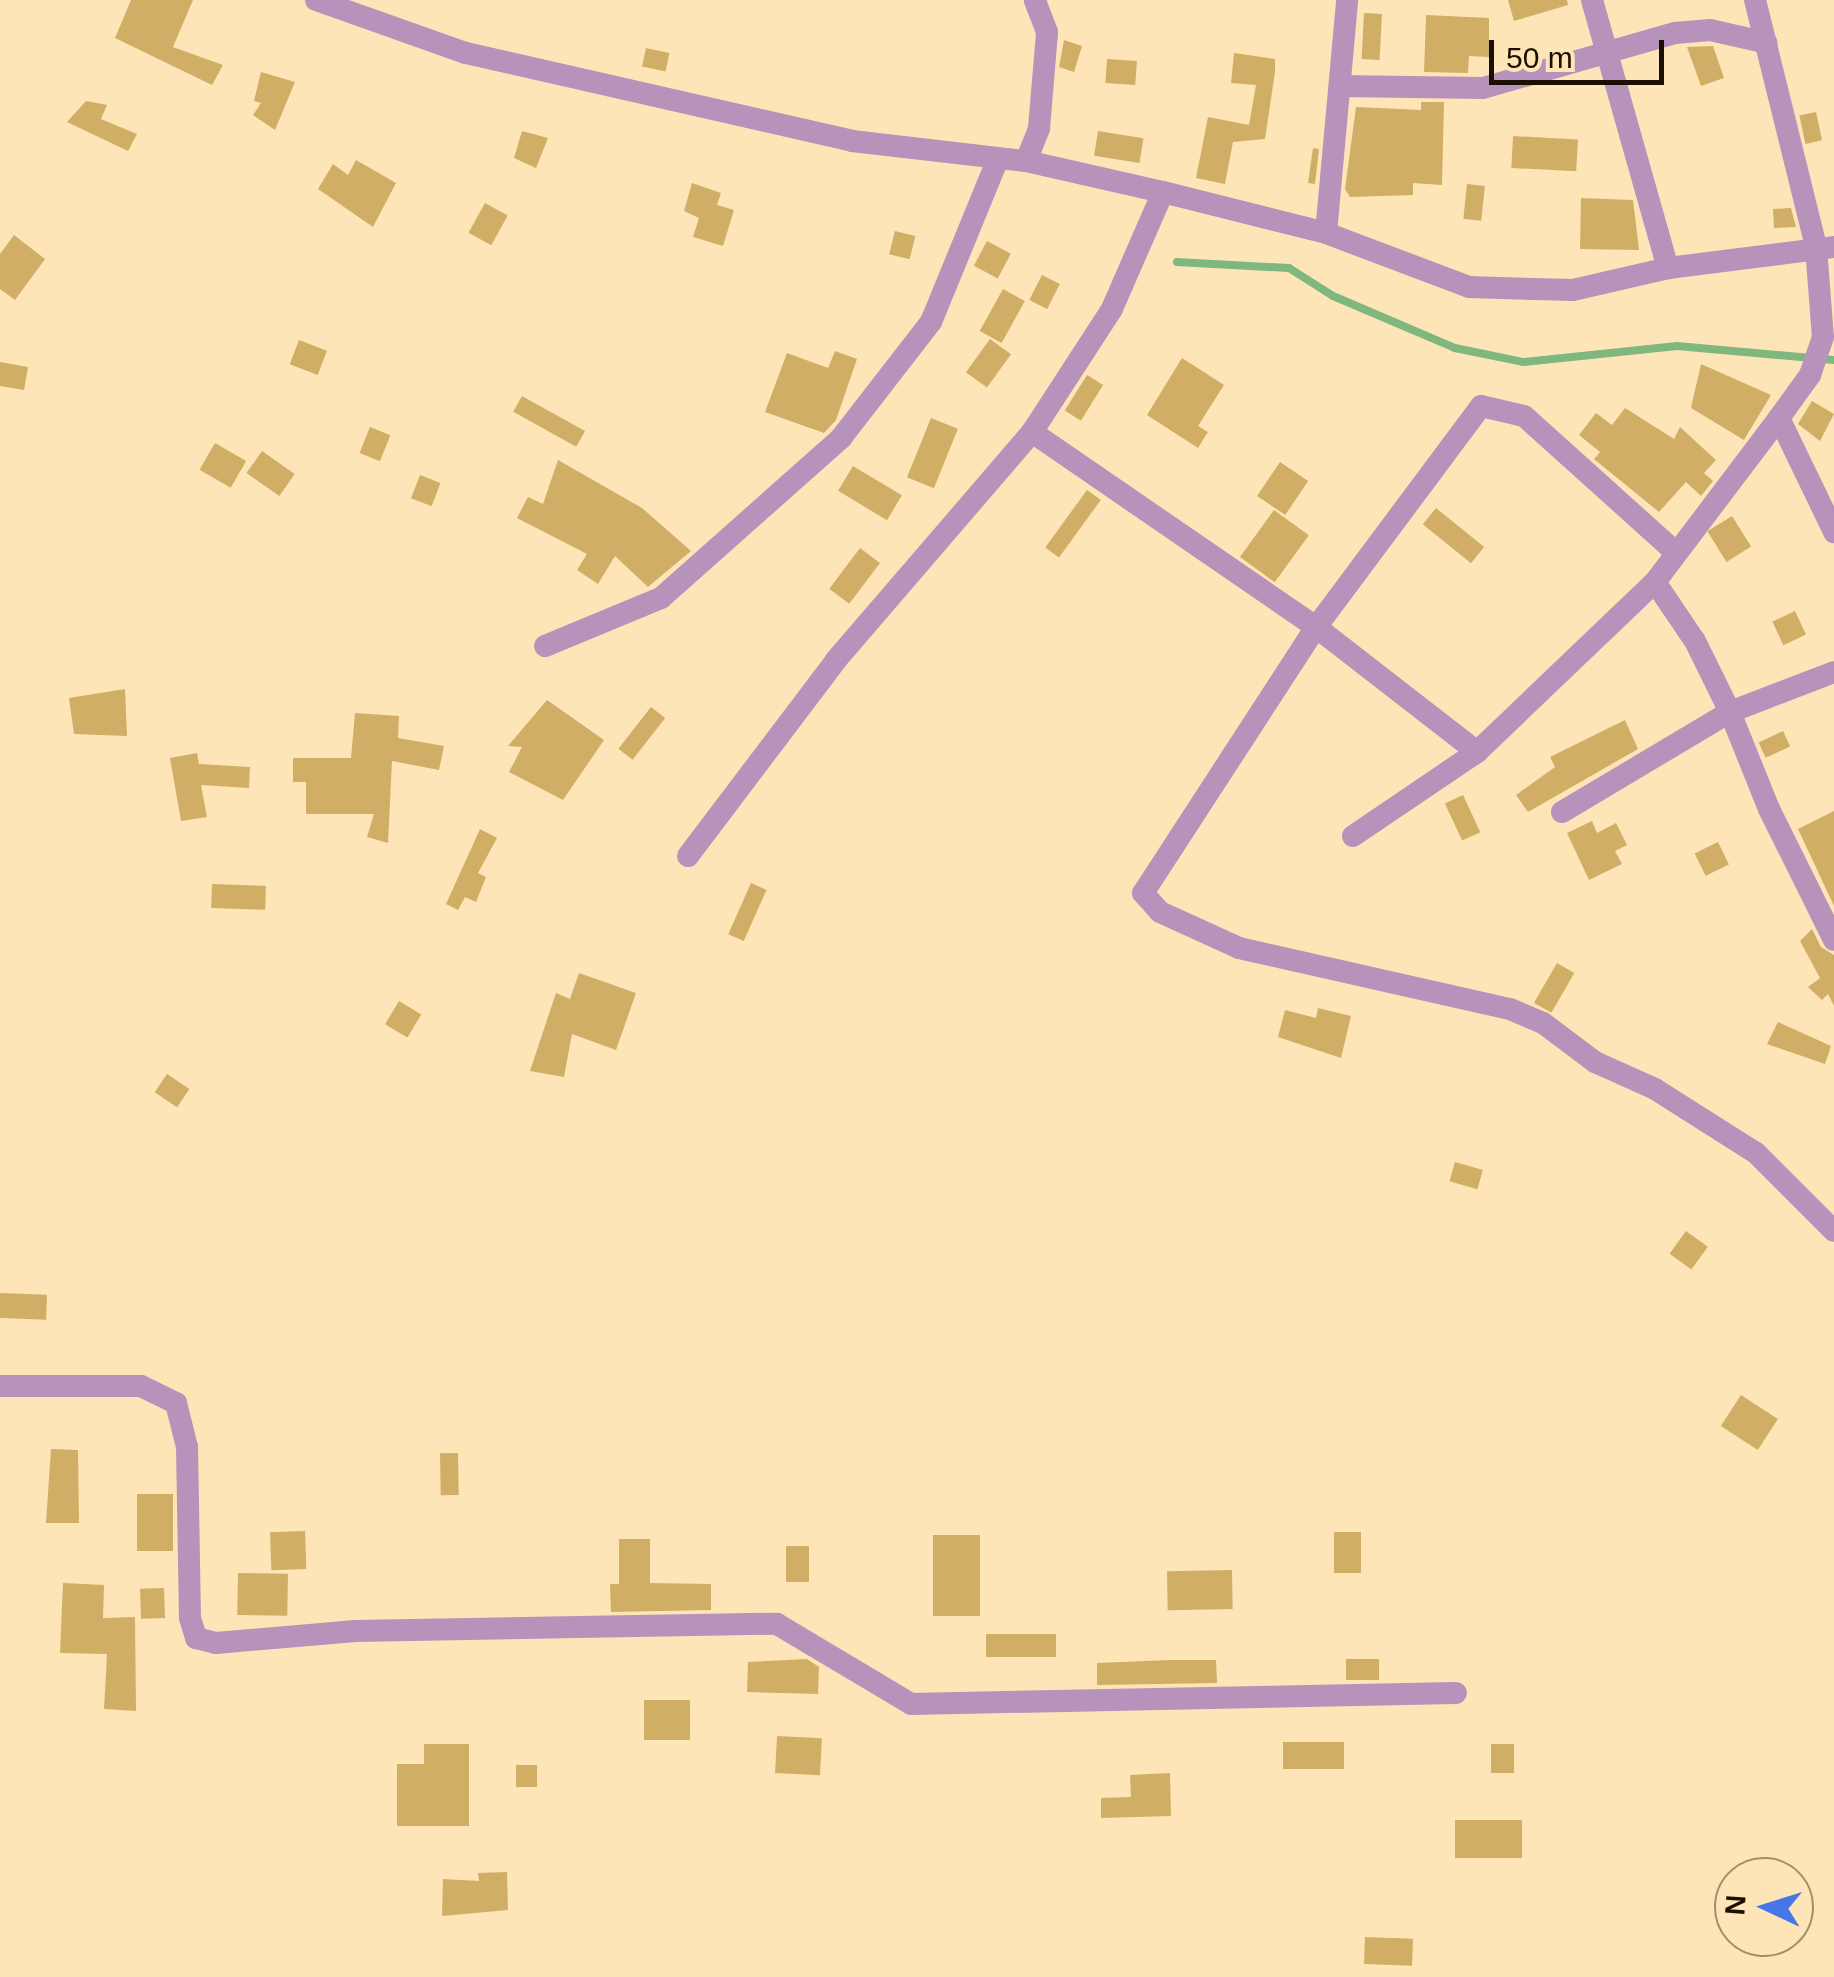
<!DOCTYPE html>
<style>
body{margin:0}
#map{position:relative;width:1834px;height:1977px;overflow:hidden;background:#fee5b7;font-family:Arial,sans-serif}
div>[style]{position:absolute}
[style*='--x']{left:calc(var(--x)*1px);top:calc(var(--y)*1px);width:calc(var(--w)*1px);rotate:calc(var(--a)*1deg)}
.stream>*{height:8px;margin:-4px;padding:0 4px;transform-origin:4px;border-radius:4px;background:#80b77e}
.building>*{inset:0;background:#d1ae66;transform-origin:0 0}
.minor>*{height:22px;margin:-11px;padding:0 11px;transform-origin:11px;border-radius:11px;background:#b792bb}
span{translate:-50% -50%;white-space:nowrap;text-align:center;line-height:1.15;-webkit-text-stroke:8px #fee5b7;paint-order:stroke}
.north{position:absolute;left:1714px;top:1857px;width:100px;height:100px;box-sizing:border-box;background:#fee5b7;border:2px solid #a38f6e;border-radius:50%;rotate:274deg;font-size:28px;font-weight:700;line-height:40px;text-align:center;color:#1a0f00}
.north::after{content:'';display:block;margin:auto;width:35px;height:45px;background:#4577e8;clip-path:polygon(50% 0,100% 100%,50% 72%,0 100%)}
.scale{position:absolute;left:1489px;top:40px;width:175px;height:45px;box-sizing:border-box;border:5px solid #1a0f00;border-top:0;padding-left:12px;font-size:30px;line-height:35px;white-space:nowrap;color:#1a0f00;-webkit-text-stroke:8px #fee5b7;paint-order:stroke}
</style>
<div id="map">
<div class="stream">
<div style="--x:1177;--y:262;--w:112;--a:3.1"></div>
<div style="--x:1289;--y:268;--w:52;--a:32.5"></div>
<div style="--x:1333;--y:296;--w:133;--a:23.1"></div>
<div style="--x:1455;--y:348;--w:69;--a:11.6"></div>
<div style="--x:1523;--y:362;--w:155;--a:-5.9"></div>
<div style="--x:1677;--y:346;--w:158;--a:5.1"></div>
</div>
<div class="building">
<div style="clip-path:polygon(131px 0,193px 0,173px 47px,223px 65px,212px 85px,115px 38px)"></div>
<div style="clip-path:polygon(1508px 0,1567px 0,1568px 5px,1514px 21px)"></div>
<div style="left:1364px;top:13px;width:18px;height:46px;rotate:3deg"></div>
<div style="clip-path:polygon(1426px 15px,1489px 18px,1489px 57px,1469px 56px,1468px 73px,1424px 72px)"></div>
<div style="clip-path:polygon(1064px 40px,1082px 46px,1074px 72px,1059px 67px)"></div>
<div style="clip-path:polygon(1713px 46px,1724px 78px,1701px 86px,1687px 47px)"></div>
<div style="left:646px;top:48px;width:24px;height:19px;rotate:12deg"></div>
<div style="clip-path:polygon(1234px 53px,1275px 59px,1275px 72px,1265px 139px,1233px 142px,1225px 184px,1196px 178px,1208px 117px,1249px 125px,1256px 85px,1231px 83px)"></div>
<div style="left:1107px;top:59px;width:30px;height:24px;rotate:4deg"></div>
<div style="clip-path:polygon(261px 72px,295px 82px,275px 130px,253px 115px,261px 103px,254px 101px)"></div>
<div style="clip-path:polygon(86px 101px,107px 105px,101px 119px,137px 134px,128px 151px,67px 122px)"></div>
<div style="clip-path:polygon(1421px 102px,1444px 102px,1442px 185px,1413px 183px,1413px 195px,1350px 197px,1345px 189px,1356px 107px,1421px 110px)"></div>
<div style="left:1816px;top:112px;width:29px;height:17px;rotate:78deg"></div>
<div style="clip-path:polygon(522px 131px,548px 138px,536px 168px,514px 158px)"></div>
<div style="left:1098px;top:131px;width:46px;height:25px;rotate:9deg"></div>
<div style="left:1513px;top:136px;width:65px;height:32px;rotate:3deg"></div>
<div style="clip-path:polygon(1313px 148px,1319px 149px,1315px 184px,1308px 183px)"></div>
<div style="clip-path:polygon(356px 160px,396px 183px,373px 227px,318px 189px,333px 164px,348px 175px)"></div>
<div style="clip-path:polygon(692px 183px,721px 193px,717px 205px,734px 210px,723px 246px,693px 237px,699px 218px,684px 211px)"></div>
<div style="left:1467px;top:184px;width:18px;height:35px;rotate:6deg"></div>
<div style="clip-path:polygon(1581px 198px,1633px 200px,1639px 250px,1580px 249px)"></div>
<div style="left:485px;top:203px;width:26px;height:34px;rotate:29deg"></div>
<div style="clip-path:polygon(1791px 208px,1796px 227px,1774px 228px,1773px 209px)"></div>
<div style="left:895px;top:231px;width:21px;height:24px;rotate:14deg"></div>
<div style="clip-path:polygon(14px 235px,45px 259px,15px 300px,0 289px,0 254px)"></div>
<div style="left:987px;top:241px;width:27px;height:28px;rotate:28deg"></div>
<div style="left:1042px;top:275px;width:20px;height:28px;rotate:27deg"></div>
<div style="left:1003px;top:289px;width:25px;height:48px;rotate:29deg"></div>
<div style="left:990px;top:339px;width:26px;height:41px;rotate:36deg"></div>
<div style="left:299px;top:340px;width:30px;height:26px;rotate:21deg"></div>
<div style="clip-path:polygon(835px 351px,857px 359px,836px 420px,824px 433px,765px 412px,787px 353px,828px 368px)"></div>
<div style="clip-path:polygon(1182px 358px,1224px 385px,1198px 426px,1208px 432px,1198px 448px,1147px 415px)"></div>
<div style="clip-path:polygon(0 362px,28px 367px,24px 390px,0 386px)"></div>
<div style="clip-path:polygon(1701px 364px,1771px 395px,1744px 440px,1691px 408px)"></div>
<div style="left:1087px;top:375px;width:19px;height:42px;rotate:32deg"></div>
<div style="left:522px;top:396px;width:72px;height:18px;rotate:29deg"></div>
<div style="clip-path:polygon(1812px 401px,1834px 414px,1820px 441px,1798px 424px)"></div>
<div style="clip-path:polygon(1625px 408px,1674px 439px,1680px 427px,1716px 460px,1704px 473px,1713px 481px,1701px 496px,1686px 482px,1659px 512px,1594px 459px,1600px 452px,1579px 435px,1596px 413px,1612px 425px)"></div>
<div style="left:931px;top:418px;width:29px;height:64px;rotate:22deg"></div>
<div style="left:370px;top:427px;width:22px;height:28px;rotate:22deg"></div>
<div style="left:215px;top:443px;width:36px;height:31px;rotate:30deg"></div>
<div style="left:262px;top:451px;width:40px;height:27px;rotate:35deg"></div>
<div style="clip-path:polygon(558px 460px,642px 508px,691px 551px,648px 587px,615px 556px,598px 584px,577px 570px,587px 554px,517px 518px,528px 497px,543px 504px)"></div>
<div style="left:1280px;top:462px;width:34px;height:41px;rotate:34deg"></div>
<div style="left:853px;top:466px;width:57px;height:29px;rotate:31deg"></div>
<div style="left:420px;top:475px;width:22px;height:25px;rotate:21deg"></div>
<div style="left:1087px;top:490px;width:17px;height:71px;rotate:36deg"></div>
<div style="left:1436px;top:508px;width:62px;height:21px;rotate:39deg"></div>
<div style="left:1274px;top:510px;width:43px;height:58px;rotate:36deg"></div>
<div style="left:1732px;top:516px;width:36px;height:29px;rotate:58deg"></div>
<div style="left:860px;top:548px;width:25px;height:51px;rotate:37deg"></div>
<div style="left:1795px;top:611px;width:26px;height:25px;rotate:65deg"></div>
<div style="clip-path:polygon(125px 689px,127px 736px,74px 734px,69px 698px)"></div>
<div style="clip-path:polygon(547px 700px,604px 740px,563px 800px,509px 772px,522px 747px,508px 746px)"></div>
<div style="left:651px;top:707px;width:18px;height:53px;rotate:38deg"></div>
<div style="clip-path:polygon(355px 713px,399px 716px,398px 738px,444px 746px,439px 770px,392px 761px,388px 843px,367px 837px,374px 814px,306px 814px,306px 782px,293px 782px,293px 758px,351px 758px)"></div>
<div style="clip-path:polygon(1625px 720px,1638px 749px,1528px 812px,1516px 795px,1555px 767px,1550px 757px)"></div>
<div style="left:1783px;top:731px;width:17px;height:27px;rotate:65deg"></div>
<div style="clip-path:polygon(197px 753px,199px 764px,250px 767px,249px 788px,201px 785px,207px 817px,181px 821px,170px 758px)"></div>
<div style="left:1463px;top:795px;width:41px;height:20px;rotate:65deg"></div>
<div style="clip-path:polygon(1834px 811px,1834px 906px,1798px 829px)"></div>
<div style="clip-path:polygon(1592px 821px,1597px 833px,1616px 823px,1627px 845px,1615px 851px,1622px 864px,1589px 880px,1567px 833px)"></div>
<div style="clip-path:polygon(480px 829px,497px 838px,478px 873px,486px 877px,476px 902px,465px 897px,458px 910px,446px 904px)"></div>
<div style="left:1718px;top:842px;width:25px;height:26px;rotate:64deg"></div>
<div style="left:751px;top:883px;width:17px;height:56px;rotate:24deg"></div>
<div style="left:212px;top:884px;width:54px;height:24px;rotate:2deg"></div>
<div style="clip-path:polygon(1812px 929px,1821px 947px,1834px 955px,1834px 1006px,1828px 994px,1822px 1000px,1808px 987px,1820px 978px,1800px 941px)"></div>
<div style="left:1557px;top:963px;width:20px;height:46px;rotate:30deg"></div>
<div style="clip-path:polygon(579px 973px,636px 993px,616px 1050px,572px 1034px,564px 1077px,530px 1071px,556px 993px,570px 999px)"></div>
<div style="left:399px;top:1001px;width:26px;height:27px;rotate:31deg"></div>
<div style="clip-path:polygon(1318px 1008px,1351px 1016px,1341px 1058px,1278px 1037px,1285px 1010px,1316px 1018px)"></div>
<div style="clip-path:polygon(1778px 1022px,1831px 1046px,1825px 1064px,1767px 1044px)"></div>
<div style="left:167px;top:1074px;width:27px;height:22px;rotate:34deg"></div>
<div style="left:1455px;top:1162px;width:29px;height:20px;rotate:16deg"></div>
<div style="left:1686px;top:1231px;width:27px;height:28px;rotate:36deg"></div>
<div style="left:0;top:1293px;width:47px;height:25px;rotate:2deg"></div>
<div style="left:1741px;top:1395px;width:44px;height:37px;rotate:33deg"></div>
<div style="clip-path:polygon(51px 1449px,78px 1450px,79px 1523px,46px 1523px)"></div>
<div style="left:458px;top:1453px;width:42px;height:18px;rotate:89deg"></div>
<div style="left:137px;top:1494px;width:36px;height:57px"></div>
<div style="left:305px;top:1531px;width:38px;height:35px;rotate:88deg"></div>
<div style="left:1334px;top:1532px;width:27px;height:41px"></div>
<div style="left:933px;top:1535px;width:47px;height:81px"></div>
<div style="clip-path:polygon(619px 1539px,650px 1539px,650px 1583px,711px 1584px,711px 1610px,611px 1612px,610px 1584px,619px 1584px)"></div>
<div style="left:786px;top:1546px;width:23px;height:36px"></div>
<div style="left:1232px;top:1570px;width:39px;height:65px;rotate:89deg"></div>
<div style="left:238px;top:1573px;width:50px;height:42px;rotate:1deg"></div>
<div style="clip-path:polygon(63px 1583px,104px 1585px,103px 1618px,135px 1617px,136px 1711px,104px 1709px,107px 1654px,60px 1653px)"></div>
<div style="left:164px;top:1588px;width:30px;height:24px;rotate:88deg"></div>
<div style="left:986px;top:1634px;width:70px;height:23px"></div>
<div style="clip-path:polygon(807px 1659px,819px 1667px,818px 1694px,747px 1692px,748px 1662px)"></div>
<div style="left:1346px;top:1659px;width:33px;height:21px"></div>
<div style="clip-path:polygon(1170px 1660px,1216px 1660px,1217px 1683px,1097px 1685px,1097px 1663px)"></div>
<div style="left:644px;top:1700px;width:46px;height:40px"></div>
<div style="left:777px;top:1736px;width:45px;height:37px;rotate:3deg"></div>
<div style="left:1283px;top:1742px;width:61px;height:27px"></div>
<div style="clip-path:polygon(424px 1744px,469px 1744px,469px 1826px,397px 1826px,397px 1764px,424px 1764px)"></div>
<div style="left:1491px;top:1744px;width:23px;height:29px"></div>
<div style="left:516px;top:1765px;width:21px;height:22px"></div>
<div style="clip-path:polygon(1170px 1773px,1171px 1816px,1101px 1818px,1101px 1798px,1131px 1797px,1130px 1775px)"></div>
<div style="left:1455px;top:1820px;width:67px;height:38px"></div>
<div style="clip-path:polygon(507px 1872px,508px 1910px,442px 1916px,443px 1879px,479px 1881px,478px 1873px)"></div>
<div style="left:1365px;top:1937px;width:48px;height:27px;rotate:2deg"></div>
</div>
<div class="minor">
<div style="--x:316;--y:0;--w:159;--a:19.5"></div>
<div style="--x:466;--y:53;--w:396;--a:12.8"></div>
<div style="--x:852;--y:141;--w:175;--a:6.6"></div>
<div style="--x:1026;--y:161;--w:140;--a:12.8"></div>
<div style="--x:1163;--y:192;--w:168;--a:14.1"></div>
<div style="--x:1326;--y:233;--w:153;--a:20.7"></div>
<div style="--x:1469;--y:287;--w:104;--a:1.7"></div>
<div style="--x:1573;--y:290;--w:98;--a:-13"></div>
<div style="--x:1668;--y:268;--w:167;--a:-7.2"></div>
<div style="--x:1592;--y:0;--w:279;--a:74.2"></div>
<div style="--x:1755;--y:0;--w:254;--a:76.1"></div>
<div style="--x:1816;--y:247;--w:90;--a:85.6"></div>
<div style="--x:1823;--y:337;--w:40;--a:108.9"></div>
<div style="--x:1810;--y:375;--w:53;--a:125.8"></div>
<div style="--x:1779;--y:418;--w:127;--a:64.2"></div>
<div style="--x:1340;--y:86;--w:143;--a:0.8"></div>
<div style="--x:1483;--y:88;--w:200;--a:-16"></div>
<div style="--x:1675;--y:33;--w:35;--a:-5"></div>
<div style="--x:1710;--y:30;--w:58;--a:12.8"></div>
<div style="--x:1026;--y:161;--w:35;--a:-68"></div>
<div style="--x:1039;--y:128;--w:96;--a:-85.2"></div>
<div style="--x:1047;--y:32;--w:34;--a:-111"></div>
<div style="--x:1163;--y:192;--w:128;--a:113.6"></div>
<div style="--x:1112;--y:309;--w:147;--a:123"></div>
<div style="--x:1032;--y:432;--w:345;--a:34.5"></div>
<div style="--x:1316;--y:627;--w:204;--a:37.8"></div>
<div style="--x:1326;--y:233;--w:234;--a:-84.8"></div>
<div style="--x:1673;--y:550;--w:200;--a:-138"></div>
<div style="--x:1524;--y:416;--w:44;--a:-166.9"></div>
<div style="--x:1481;--y:406;--w:276;--a:126.7"></div>
<div style="--x:1316;--y:627;--w:317;--a:123"></div>
<div style="--x:1143;--y:893;--w:25;--a:48"></div>
<div style="--x:1160;--y:912;--w:87;--a:24.5"></div>
<div style="--x:1239;--y:948;--w:278;--a:12.7"></div>
<div style="--x:1510;--y:1009;--w:36;--a:23"></div>
<div style="--x:1543;--y:1023;--w:65;--a:36.9"></div>
<div style="--x:1595;--y:1062;--w:66;--a:24.2"></div>
<div style="--x:1655;--y:1089;--w:120;--a:32.4"></div>
<div style="--x:1756;--y:1153;--w:110;--a:45"></div>
<div style="--x:1655;--y:582;--w:71;--a:55.9"></div>
<div style="--x:1695;--y:641;--w:79;--a:63.8"></div>
<div style="--x:1730;--y:712;--w:111;--a:-21"></div>
<div style="--x:545;--y:646;--w:126;--a:-22.5"></div>
<div style="--x:661;--y:598;--w:241;--a:-41.6"></div>
<div style="--x:841;--y:438;--w:147;--a:-52.2"></div>
<div style="--x:931;--y:322;--w:174;--a:-67.7"></div>
<div style="--x:1562;--y:812;--w:196;--a:-30.8"></div>
<div style="--x:1730;--y:712;--w:105;--a:68.1"></div>
<div style="--x:1769;--y:809;--w:146;--a:63.6"></div>
<div style="--x:1353;--y:836;--w:150;--a:-34.1"></div>
<div style="--x:1477;--y:752;--w:246;--a:-43.7"></div>
<div style="--x:1655;--y:582;--w:206;--a:-52.9"></div>
<div style="--x:688;--y:856;--w:246;--a:-52.9"></div>
<div style="--x:836;--y:660;--w:301;--a:-49.3"></div>
<div style="--x:0;--y:1386;--w:141;--a:0"></div>
<div style="--x:141;--y:1386;--w:39;--a:26"></div>
<div style="--x:176;--y:1403;--w:45;--a:76"></div>
<div style="--x:187;--y:1447;--w:171;--a:89"></div>
<div style="--x:190;--y:1618;--w:21;--a:73"></div>
<div style="--x:196;--y:1638;--w:21;--a:14"></div>
<div style="--x:216;--y:1643;--w:140;--a:-4.9"></div>
<div style="--x:355;--y:1631;--w:422;--a:-1"></div>
<div style="--x:777;--y:1624;--w:156;--a:30.8"></div>
<div style="--x:911;--y:1704;--w:545;--a:-1.16"></div>
</div>
<div class="north">N</div>
<div class="scale">50 m</div>
</div>
